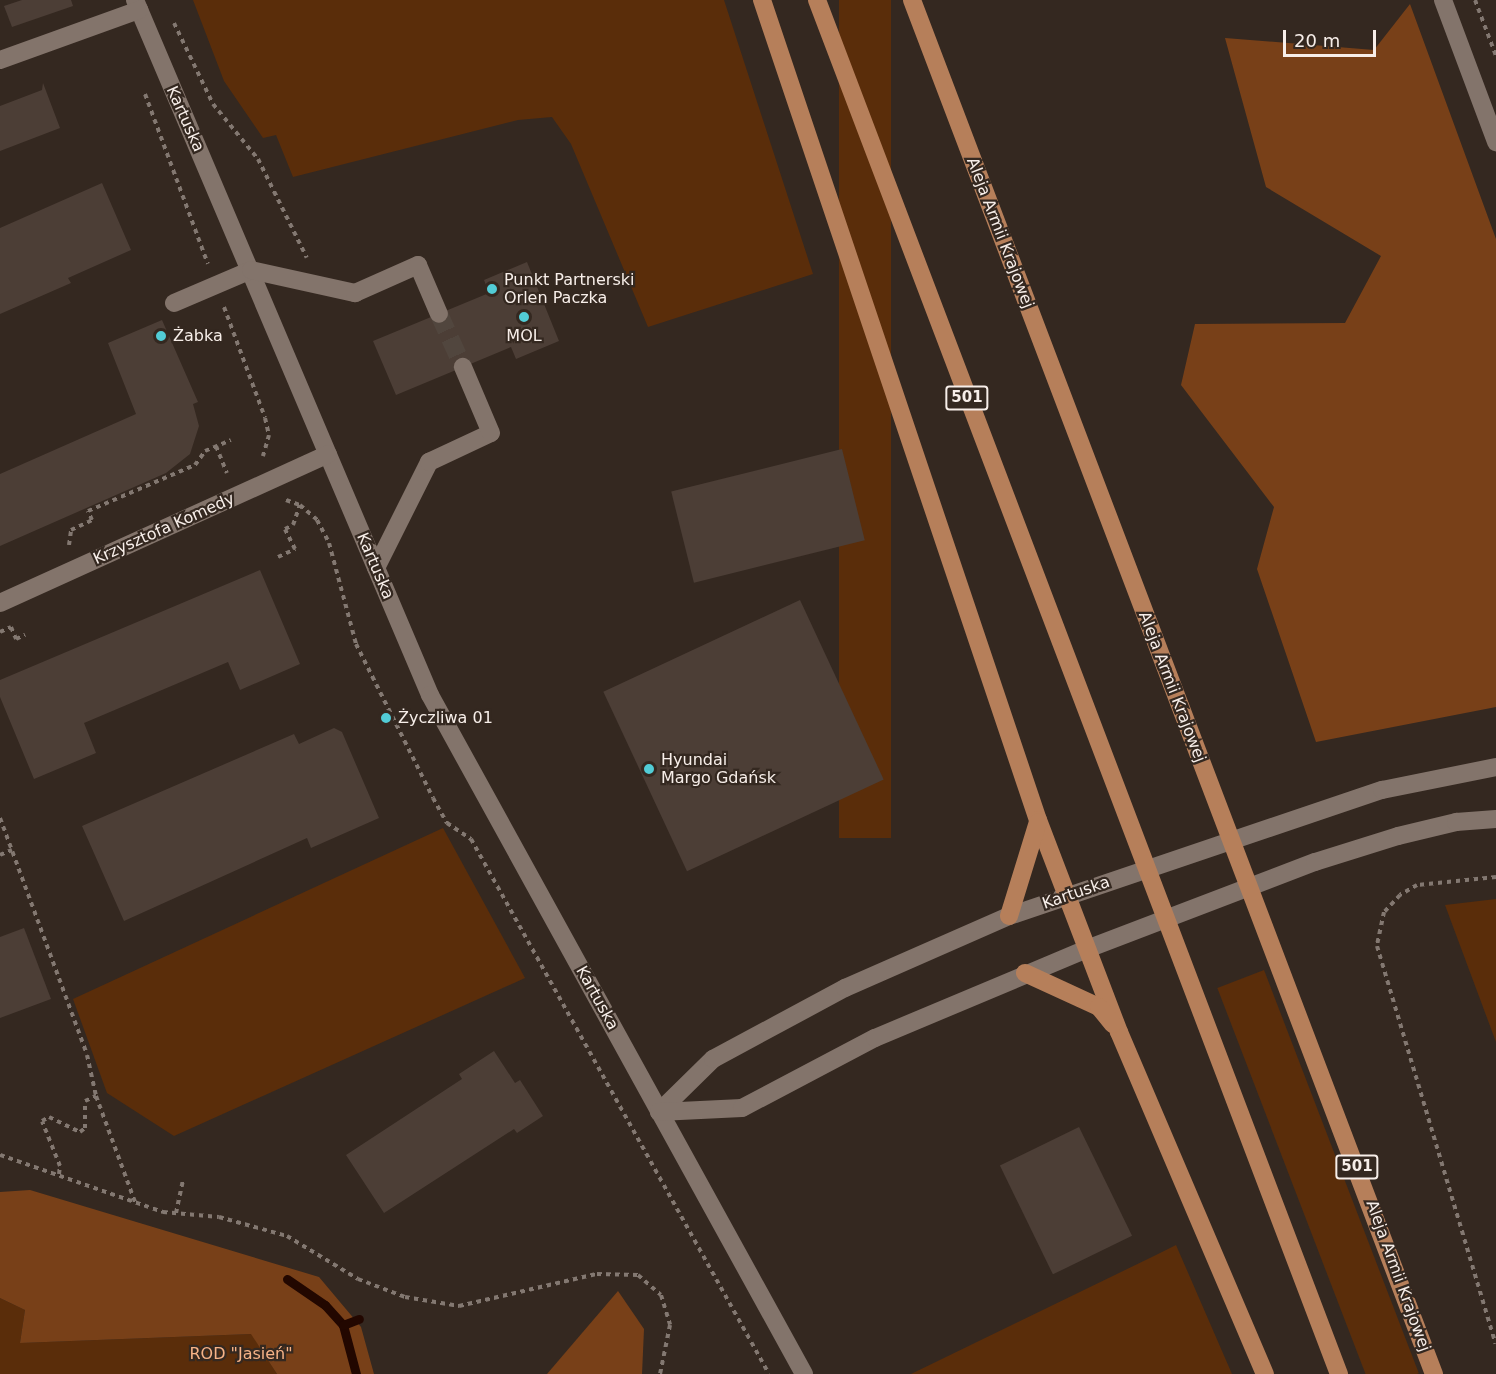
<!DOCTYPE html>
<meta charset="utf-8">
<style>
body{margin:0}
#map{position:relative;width:1496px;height:1374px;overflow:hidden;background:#342820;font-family:"DejaVu Sans",sans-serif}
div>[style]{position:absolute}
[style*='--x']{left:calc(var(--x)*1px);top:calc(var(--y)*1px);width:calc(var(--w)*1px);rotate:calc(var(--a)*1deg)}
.green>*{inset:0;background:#5a2d0a;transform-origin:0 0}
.forest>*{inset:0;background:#784018}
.stream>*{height:9px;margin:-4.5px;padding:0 4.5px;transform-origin:4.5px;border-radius:4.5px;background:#220700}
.building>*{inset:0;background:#4c3e36;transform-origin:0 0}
.minor-tunnel>*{height:18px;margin-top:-9px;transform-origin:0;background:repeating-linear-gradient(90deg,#51463e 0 18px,transparent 0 27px)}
.path>*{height:4px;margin-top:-2px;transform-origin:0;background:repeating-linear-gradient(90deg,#837871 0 4.5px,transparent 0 9px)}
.minor>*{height:18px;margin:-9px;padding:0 9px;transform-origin:9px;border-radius:9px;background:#83746b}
.major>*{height:18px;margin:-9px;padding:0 9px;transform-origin:9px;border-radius:9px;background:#b67f5a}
.dots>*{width:16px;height:16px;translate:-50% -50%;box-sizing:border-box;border:3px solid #342820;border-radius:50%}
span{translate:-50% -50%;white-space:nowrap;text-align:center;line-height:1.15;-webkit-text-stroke:4.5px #342820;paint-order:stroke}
.shield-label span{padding:2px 4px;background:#342820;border:2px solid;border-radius:4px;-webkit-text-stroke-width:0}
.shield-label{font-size:15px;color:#f7eee9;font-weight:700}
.street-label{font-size:16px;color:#f7eee9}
.poi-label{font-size:16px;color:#f7eee9}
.left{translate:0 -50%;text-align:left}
.park-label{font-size:16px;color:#f7b387}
.scale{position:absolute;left:1283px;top:30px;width:93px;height:27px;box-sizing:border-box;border:3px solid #f7eee9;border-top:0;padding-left:8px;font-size:18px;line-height:21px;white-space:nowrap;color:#f7eee9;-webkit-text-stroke:4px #342820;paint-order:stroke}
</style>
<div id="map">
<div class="green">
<div style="clip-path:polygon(193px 0,724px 0,813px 274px,648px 327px,571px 144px,552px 117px,518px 120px,293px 177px,276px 135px,263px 138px,224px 81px)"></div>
<div style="left:839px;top:0;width:52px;height:838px"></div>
<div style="clip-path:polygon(443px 828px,525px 978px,174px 1136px,107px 1093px,73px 999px)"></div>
<div style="clip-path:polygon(1496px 899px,1496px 1042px,1445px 905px)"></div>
<div style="left:1264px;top:970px;width:432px;height:50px;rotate:69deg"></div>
<div style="clip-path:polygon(1176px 1245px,1232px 1374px,911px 1374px,1156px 1255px)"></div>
<div style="clip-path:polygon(0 1298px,25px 1310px,20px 1343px,252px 1334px,277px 1374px,0 1374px)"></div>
</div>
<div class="forest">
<div style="clip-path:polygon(1410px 4px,1496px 239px,1496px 707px,1316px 742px,1257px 569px,1274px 507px,1181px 385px,1195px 324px,1345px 323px,1381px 256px,1266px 187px,1225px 38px,1374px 50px)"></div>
<div style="clip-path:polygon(30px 1190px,319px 1277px,361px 1327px,374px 1374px,277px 1374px,251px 1334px,20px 1343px,25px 1310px,0 1298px,0 1192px)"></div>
<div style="clip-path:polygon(618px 1291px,644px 1329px,642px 1374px,547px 1374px)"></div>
</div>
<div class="stream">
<div style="--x:287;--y:1279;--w:46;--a:34.4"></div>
<div style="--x:325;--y:1305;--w:27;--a:48"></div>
<div style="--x:343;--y:1325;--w:51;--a:75.1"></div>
<div style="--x:343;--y:1325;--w:17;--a:-21"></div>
</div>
<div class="building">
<div style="clip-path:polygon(22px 0,71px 0,73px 6px,12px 27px,4px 6px)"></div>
<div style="clip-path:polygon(43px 83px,60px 128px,0 151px,0 106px,42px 90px)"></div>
<div style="clip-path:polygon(102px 183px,131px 250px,68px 278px,71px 283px,0 314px,0 228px)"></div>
<div style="clip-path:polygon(527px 262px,559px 341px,516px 359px,511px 347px,396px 395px,373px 341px,489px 293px,484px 280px)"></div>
<div style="clip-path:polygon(162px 320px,198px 402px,193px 404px,199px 426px,190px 454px,166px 473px,0 546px,0 474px,136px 414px,108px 343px)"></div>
<div style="left:842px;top:449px;width:94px;height:176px;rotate:76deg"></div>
<div style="clip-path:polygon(260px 570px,300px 664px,240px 690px,228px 662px,84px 723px,96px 753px,34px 779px,0 697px,0 680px)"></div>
<div style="left:800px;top:600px;width:198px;height:217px;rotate:65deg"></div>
<div style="clip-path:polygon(334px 728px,342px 732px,379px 818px,311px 848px,307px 838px,124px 921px,82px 826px,294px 734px,299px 744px)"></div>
<div style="clip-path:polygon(24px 928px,51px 999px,0 1018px,0 937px)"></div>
<div style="clip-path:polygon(494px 1051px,515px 1083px,520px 1080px,543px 1116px,517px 1133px,514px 1129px,384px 1213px,346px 1155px,462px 1079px,459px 1074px)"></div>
<div style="left:1079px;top:1127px;width:121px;height:88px;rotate:64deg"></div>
</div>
<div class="minor-tunnel">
<div style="--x:439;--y:314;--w:58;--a:65.6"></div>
</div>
<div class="path">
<div style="--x:1475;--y:0;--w:60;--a:69.4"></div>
<div style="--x:174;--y:23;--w:90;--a:64.3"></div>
<div style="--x:213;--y:104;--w:71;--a:50.7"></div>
<div style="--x:258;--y:159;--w:110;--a:63.7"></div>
<div style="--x:145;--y:94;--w:181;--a:69.7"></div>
<div style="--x:224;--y:307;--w:118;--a:69.7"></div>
<div style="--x:265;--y:418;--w:17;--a:77"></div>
<div style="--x:269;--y:435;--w:22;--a:106"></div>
<div style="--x:216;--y:446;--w:29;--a:68"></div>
<div style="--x:286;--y:500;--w:15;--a:20"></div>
<div style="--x:300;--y:505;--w:23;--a:41"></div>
<div style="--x:317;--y:520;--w:26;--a:62"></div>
<div style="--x:329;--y:543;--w:105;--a:75"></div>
<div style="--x:356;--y:644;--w:172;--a:63.4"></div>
<div style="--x:433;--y:798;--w:29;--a:61"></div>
<div style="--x:447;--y:823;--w:29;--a:34"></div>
<div style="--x:471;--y:839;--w:612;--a:60.88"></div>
<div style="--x:69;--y:545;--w:15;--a:-82"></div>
<div style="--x:71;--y:530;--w:23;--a:-25"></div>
<div style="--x:92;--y:520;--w:10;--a:-114"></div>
<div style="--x:88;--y:511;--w:116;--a:-23.3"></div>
<div style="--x:195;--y:465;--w:17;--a:-54"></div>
<div style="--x:205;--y:451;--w:28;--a:-23"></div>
<div style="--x:278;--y:557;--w:19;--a:-25"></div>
<div style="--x:295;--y:549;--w:22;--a:-117"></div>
<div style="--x:285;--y:529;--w:9;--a:-27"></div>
<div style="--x:293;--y:525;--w:21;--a:-71"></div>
<div style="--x:0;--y:632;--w:12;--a:-24"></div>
<div style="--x:11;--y:627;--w:13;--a:67"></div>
<div style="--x:16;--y:639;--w:10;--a:-24"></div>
<div style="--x:0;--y:818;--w:252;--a:69.8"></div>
<div style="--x:87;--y:1055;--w:42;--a:77.6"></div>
<div style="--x:96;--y:1096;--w:113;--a:69.8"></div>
<div style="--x:0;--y:855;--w:13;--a:-23"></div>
<div style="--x:1496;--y:877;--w:79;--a:174.2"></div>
<div style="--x:1417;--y:885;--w:20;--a:150"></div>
<div style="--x:1400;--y:895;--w:23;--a:133"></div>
<div style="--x:1384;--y:912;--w:35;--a:102"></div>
<div style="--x:1377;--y:946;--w:415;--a:73.4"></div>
<div style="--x:0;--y:1155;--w:173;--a:19.3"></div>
<div style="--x:163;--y:1212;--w:56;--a:5.1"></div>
<div style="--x:219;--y:1217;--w:71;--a:15.6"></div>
<div style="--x:287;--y:1236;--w:83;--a:31.2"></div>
<div style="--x:358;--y:1279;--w:50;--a:21"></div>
<div style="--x:405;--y:1297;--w:55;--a:9.5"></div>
<div style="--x:459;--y:1306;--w:142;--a:-13.1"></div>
<div style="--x:597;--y:1274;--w:41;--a:1.4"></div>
<div style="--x:638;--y:1275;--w:30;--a:41"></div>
<div style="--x:661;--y:1295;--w:31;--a:73"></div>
<div style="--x:670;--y:1325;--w:50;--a:101.5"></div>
<div style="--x:59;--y:1174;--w:8;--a:-83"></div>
<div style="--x:60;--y:1166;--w:48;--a:-111.8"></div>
<div style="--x:42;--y:1121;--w:8;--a:-30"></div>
<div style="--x:49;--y:1117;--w:34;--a:26"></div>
<div style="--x:80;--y:1132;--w:6;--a:-39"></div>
<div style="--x:85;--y:1128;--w:27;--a:-90"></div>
<div style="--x:85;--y:1101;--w:12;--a:-24"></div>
<div style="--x:176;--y:1213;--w:34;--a:-78"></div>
</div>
<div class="minor">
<div style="--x:135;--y:0;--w:755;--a:67"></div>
<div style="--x:430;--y:695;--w:775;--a:61.15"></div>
<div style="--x:1443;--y:0;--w:152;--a:69.5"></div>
<div style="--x:0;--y:60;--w:148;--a:-19.8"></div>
<div style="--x:174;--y:303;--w:84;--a:-23.2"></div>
<div style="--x:251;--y:270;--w:107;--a:12.5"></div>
<div style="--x:355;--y:293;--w:69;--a:-24"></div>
<div style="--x:418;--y:265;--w:53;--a:66.8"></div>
<div style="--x:376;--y:568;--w:119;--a:-63.4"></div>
<div style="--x:429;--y:462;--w:68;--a:-25.1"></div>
<div style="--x:491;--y:433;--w:72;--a:-113"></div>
<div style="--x:0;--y:603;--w:360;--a:-24.4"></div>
<div style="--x:659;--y:1112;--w:76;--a:-44.5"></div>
<div style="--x:713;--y:1059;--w:150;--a:-28.3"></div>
<div style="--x:845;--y:988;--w:179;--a:-23.7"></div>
<div style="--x:1009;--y:916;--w:394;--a:-18.7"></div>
<div style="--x:1382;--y:790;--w:116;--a:-11.4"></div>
<div style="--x:659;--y:1112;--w:83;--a:-2.8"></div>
<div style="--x:742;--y:1108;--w:150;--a:-27.8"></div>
<div style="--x:875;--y:1038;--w:230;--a:-22.8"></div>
<div style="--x:1087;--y:949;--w:244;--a:-20.9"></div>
<div style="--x:1315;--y:862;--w:87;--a:-17.4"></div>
<div style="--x:1398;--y:836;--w:60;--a:-13.6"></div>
<div style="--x:1456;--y:822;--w:40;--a:-4.3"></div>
</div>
<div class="major">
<div style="--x:762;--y:0;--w:865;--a:71.4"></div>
<div style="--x:1038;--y:820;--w:227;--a:69.1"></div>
<div style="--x:1119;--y:1032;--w:372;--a:66.9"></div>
<div style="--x:817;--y:0;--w:1470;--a:69.2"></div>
<div style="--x:912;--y:0;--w:1470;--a:69.2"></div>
<div style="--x:1009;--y:916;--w:98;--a:-72.9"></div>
<div style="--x:1025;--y:973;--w:81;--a:24.7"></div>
<div style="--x:1099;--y:1007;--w:22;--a:51"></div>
</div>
<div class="dots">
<div style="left:492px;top:289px;background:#52ccd6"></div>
<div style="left:524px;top:317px;background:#52ccd6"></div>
<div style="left:161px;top:336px;background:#52ccd6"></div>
<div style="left:386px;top:718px;background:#52ccd6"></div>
<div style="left:649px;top:769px;background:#52ccd6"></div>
</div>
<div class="shield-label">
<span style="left:967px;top:398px">501</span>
<span style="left:1357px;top:1167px">501</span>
</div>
<div class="street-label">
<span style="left:185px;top:119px;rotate:66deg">Kartuska</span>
<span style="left:1000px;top:233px;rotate:69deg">Aleja Armii Krajowej</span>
<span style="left:164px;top:529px;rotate:-24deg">Krzysztofa Komedy</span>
<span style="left:375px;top:566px;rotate:67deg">Kartuska</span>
<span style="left:1172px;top:687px;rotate:69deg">Aleja Armii Krajowej</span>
<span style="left:1076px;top:893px;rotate:-19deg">Kartuska</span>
<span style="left:597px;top:998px;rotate:61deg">Kartuska</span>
<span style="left:1398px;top:1276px;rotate:70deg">Aleja Armii Krajowej</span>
</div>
<div class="poi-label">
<span class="left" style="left:504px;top:289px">Punkt Partnerski<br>Orlen Paczka</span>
<span class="left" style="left:173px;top:336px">Żabka</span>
<span style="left:524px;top:336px">MOL</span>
<span class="left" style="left:398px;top:718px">Życzliwa 01</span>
<span class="left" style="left:661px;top:769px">Hyundai<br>Margo Gdańsk</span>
</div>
<div class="park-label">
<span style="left:241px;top:1354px">ROD "Jasień"</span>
</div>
<div class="scale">20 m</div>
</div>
